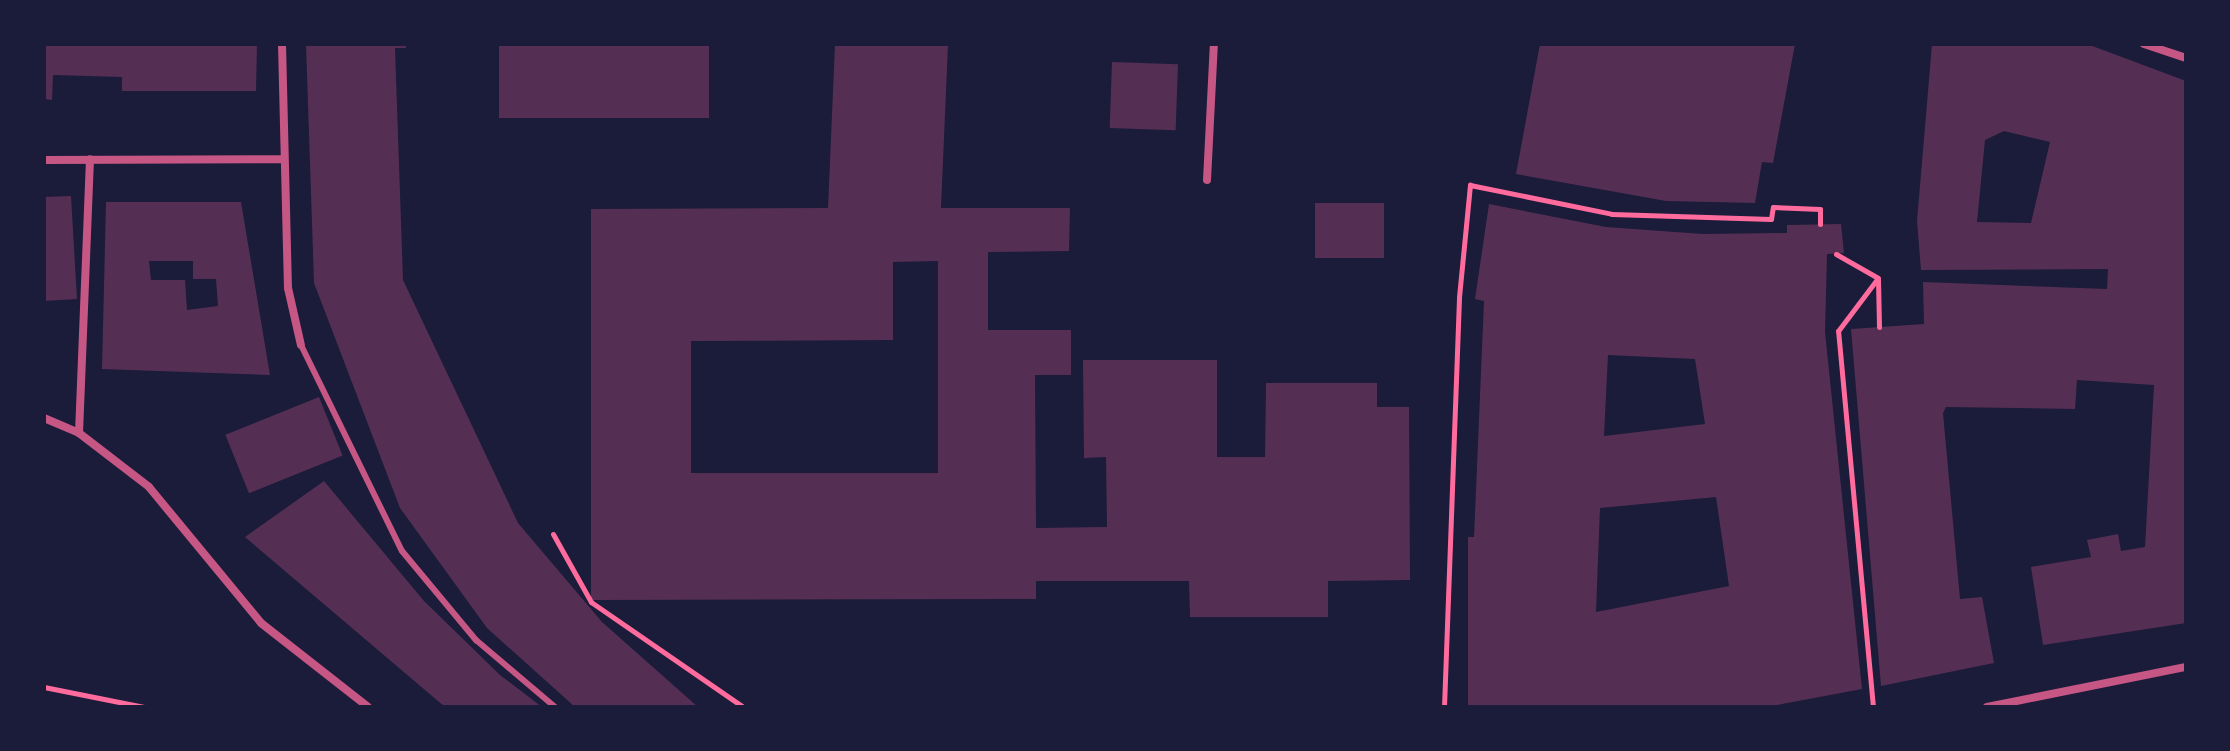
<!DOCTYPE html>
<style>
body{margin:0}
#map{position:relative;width:2230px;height:751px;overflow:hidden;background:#1b1b3a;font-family:Literata,serif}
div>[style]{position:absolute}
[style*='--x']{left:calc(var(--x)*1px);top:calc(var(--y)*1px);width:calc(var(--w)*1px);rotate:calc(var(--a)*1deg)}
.building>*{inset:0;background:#542f53;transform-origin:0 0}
.path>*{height:5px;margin:-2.5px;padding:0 2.5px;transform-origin:2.5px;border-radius:2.5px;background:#ff6b9d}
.service>*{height:6px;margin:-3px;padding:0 3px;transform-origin:3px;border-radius:3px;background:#c65784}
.minor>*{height:8px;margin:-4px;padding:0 4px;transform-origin:4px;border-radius:4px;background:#c65784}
span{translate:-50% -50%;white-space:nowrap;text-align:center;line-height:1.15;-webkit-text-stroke:8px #1b1b3a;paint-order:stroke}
.frame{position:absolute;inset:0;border:46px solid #1b1b3a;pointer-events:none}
</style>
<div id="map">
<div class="building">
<div style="clip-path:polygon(44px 44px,257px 44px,256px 91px,122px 91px,122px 77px,53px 75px,52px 100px,44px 99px)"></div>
<div style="clip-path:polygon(306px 44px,406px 44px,406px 48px,395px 48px,403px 280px,518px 523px,602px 622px,698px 707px,575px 707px,487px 628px,400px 508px,314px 283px)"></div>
<div style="left:499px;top:44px;width:210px;height:74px"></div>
<div style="clip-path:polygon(evenodd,835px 44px,948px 44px,941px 208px,1070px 208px,1069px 251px,988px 252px,988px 330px,1071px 330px,1071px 375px,1035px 375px,1036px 528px,1107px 527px,1106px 457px,1084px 458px,1083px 360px,1217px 360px,1217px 457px,1265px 457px,1266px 383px,1377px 383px,1377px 407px,1409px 407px,1410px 580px,1328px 581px,1328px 617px,1190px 617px,1189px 581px,1036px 581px,1036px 599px,591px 600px,591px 209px,828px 208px,835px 44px,938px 261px,938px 473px,691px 473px,691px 341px,893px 340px,893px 262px,938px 261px)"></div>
<div style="clip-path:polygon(1540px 44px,1795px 44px,1773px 163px,1762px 162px,1755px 203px,1666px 201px,1516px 174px)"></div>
<div style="clip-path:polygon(evenodd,1932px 44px,2087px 44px,2186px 81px,2186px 623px,2043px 645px,2031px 567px,2091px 557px,2087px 540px,2118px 534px,2121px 551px,2145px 547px,2154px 385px,2077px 380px,2075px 409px,1946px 407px,1943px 413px,1960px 599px,1982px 597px,1994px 663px,1881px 686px,1851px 329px,1924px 324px,1923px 282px,2107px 289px,2108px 269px,1921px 270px,1917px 221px,1932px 44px,2004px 131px,2050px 142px,2031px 223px,1977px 222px,1985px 140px,2004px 131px)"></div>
<div style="left:1112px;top:62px;width:66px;height:66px;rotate:2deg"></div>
<div style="clip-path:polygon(71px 196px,77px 299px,44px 301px,44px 197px)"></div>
<div style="clip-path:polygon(evenodd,106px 202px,241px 202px,270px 375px,102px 369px,106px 202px,149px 261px,193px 261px,193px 279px,216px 279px,218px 306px,187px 310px,185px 280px,151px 280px,149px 261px)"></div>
<div style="left:1315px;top:203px;width:69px;height:55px"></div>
<div style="clip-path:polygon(evenodd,1489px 204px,1606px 227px,1703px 234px,1787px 233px,1787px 225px,1841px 224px,1844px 253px,1827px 254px,1825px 332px,1862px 689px,1766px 707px,1468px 707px,1468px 537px,1474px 537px,1484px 301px,1475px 299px,1489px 204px,1608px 355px,1695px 359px,1705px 424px,1604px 436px,1608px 355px,1489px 204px,1716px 497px,1729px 586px,1596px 612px,1600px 508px,1716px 497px)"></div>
<div style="left:319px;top:397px;width:63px;height:101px;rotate:68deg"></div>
<div style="clip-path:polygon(324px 481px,424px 601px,500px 675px,542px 707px,445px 707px,245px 537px)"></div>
</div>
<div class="path">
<div style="--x:1836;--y:254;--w:48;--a:29.7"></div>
<div style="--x:1878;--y:279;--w:48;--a:88.8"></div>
<div style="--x:553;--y:534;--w:78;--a:60.8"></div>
<div style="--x:591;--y:602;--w:183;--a:34.6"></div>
<div style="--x:44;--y:687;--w:102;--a:11.3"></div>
<div style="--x:1444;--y:707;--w:410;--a:-87.9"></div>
<div style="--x:1459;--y:297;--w:113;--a:-84.4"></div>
<div style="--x:1470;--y:185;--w:145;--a:11.5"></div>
<div style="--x:1612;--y:214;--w:159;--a:1.8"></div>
<div style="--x:1771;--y:219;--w:12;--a:-81"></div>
<div style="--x:1773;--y:207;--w:47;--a:2.4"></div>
<div style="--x:1820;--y:209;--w:15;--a:90"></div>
<div style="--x:1873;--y:707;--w:378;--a:-95.3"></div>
<div style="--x:1838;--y:331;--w:66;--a:-53"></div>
</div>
<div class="service">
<div style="--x:301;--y:345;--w:229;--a:63.9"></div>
<div style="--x:402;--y:551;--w:116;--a:50.3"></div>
<div style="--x:476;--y:640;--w:104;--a:40.3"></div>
</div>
<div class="minor">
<div style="--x:282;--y:44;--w:244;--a:88.6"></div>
<div style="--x:288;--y:288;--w:58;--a:77.2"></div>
<div style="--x:2144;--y:44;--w:44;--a:18.4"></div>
<div style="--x:44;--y:160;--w:240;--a:-0.2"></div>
<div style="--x:1207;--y:180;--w:136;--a:-87.1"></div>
<div style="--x:44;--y:418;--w:38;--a:23"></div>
<div style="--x:79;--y:433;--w:88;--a:37.6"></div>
<div style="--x:149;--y:487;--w:176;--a:50.5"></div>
<div style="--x:261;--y:623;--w:136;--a:38.1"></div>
<div style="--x:79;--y:433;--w:274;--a:-87.7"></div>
<div style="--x:1987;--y:707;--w:203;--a:-11.4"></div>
</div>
<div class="frame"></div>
</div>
